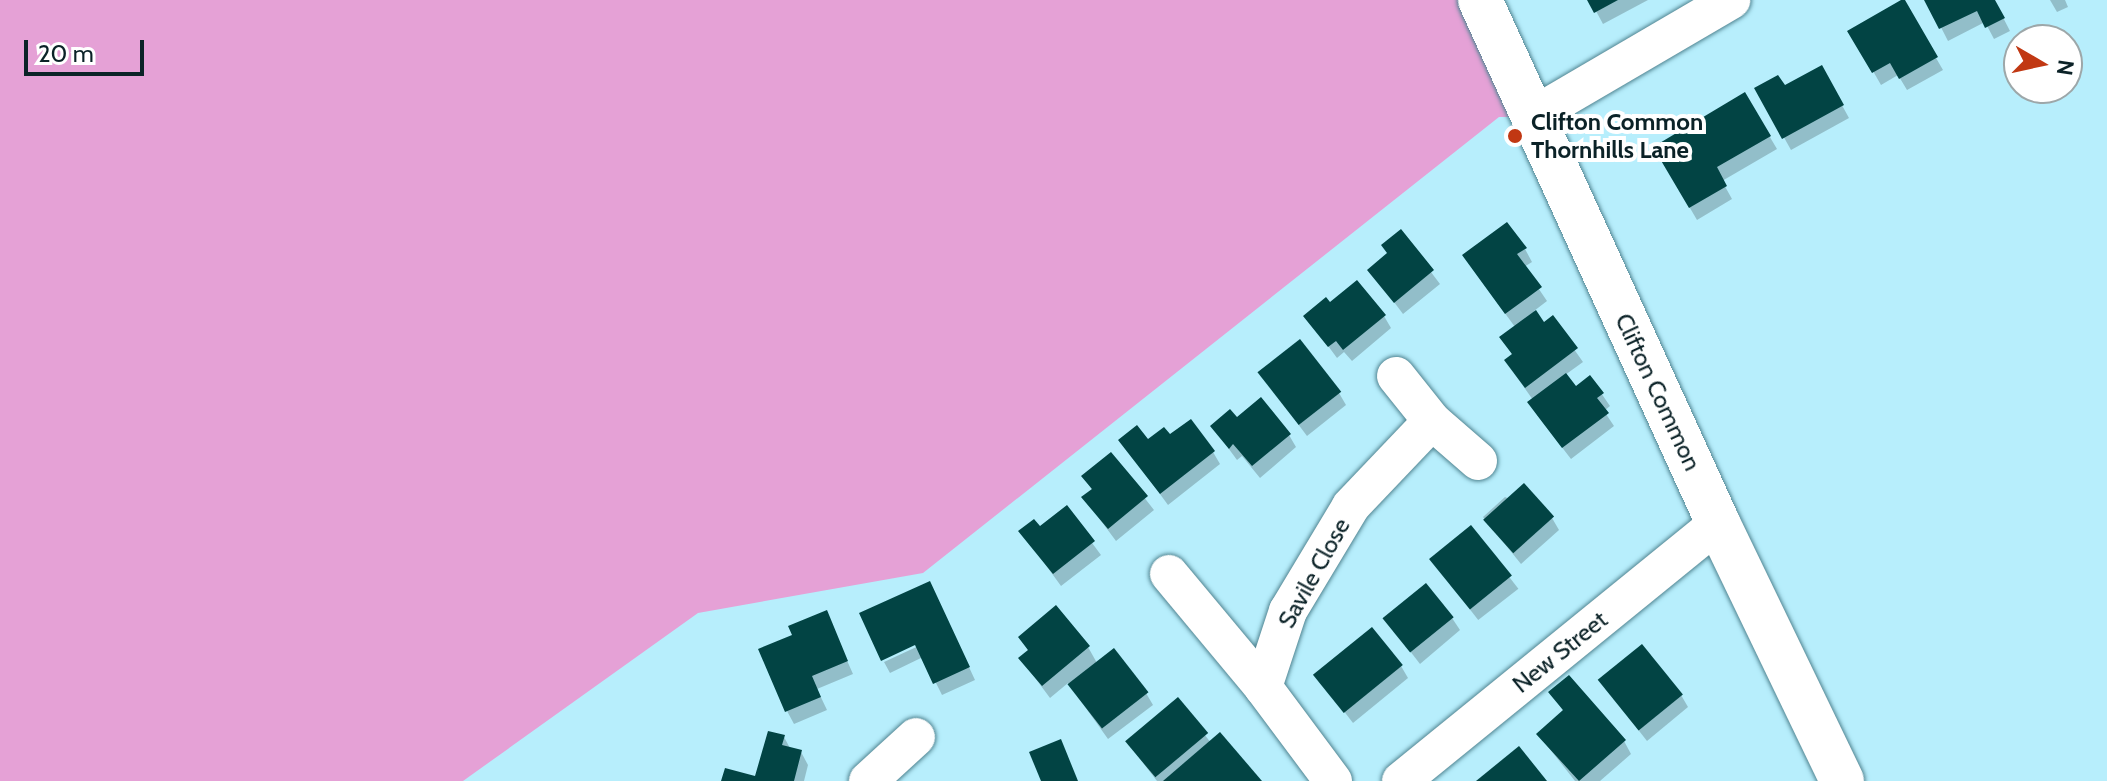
<!DOCTYPE html>
<style>
body{margin:0}
#map{position:relative;width:2107px;height:781px;overflow:hidden;background:#b7eefc;font-family:Cabin,sans-serif}
div>[style]{position:absolute}
[style*='--x']{left:calc(var(--x)*1px);top:calc(var(--y)*1px);width:calc(var(--w)*1px);rotate:calc(var(--a)*1deg)}
.green>*{inset:0;background:#e5a1d6}
.shadow>*{inset:0;background:#0003;transform-origin:0 0}
.building>*{inset:0;background:#024444;transform-origin:0 0}
.roads{filter:drop-shadow(0 0 2px #508491) drop-shadow(0 0 2px #508491)}
.street>*{height:38px;margin:-19px;padding:0 19px;transform-origin:19px;border-radius:19px;background:#fff}
.primary>*{height:44px;margin:-22px;padding:0 22px;transform-origin:22px;border-radius:22px;background:#fff}
.dots>*{width:22px;height:22px;translate:-50% -50%;box-sizing:border-box;border:4px solid #fff;border-radius:50%}
span{translate:-50% -50%;white-space:nowrap;text-align:center;line-height:1.15;-webkit-text-stroke:8px #fff;paint-order:stroke}
.poi-label{font-size:24px;color:#0b2227;font-weight:700}
.left{translate:0 -50%;text-align:left}
.street-label{font-size:24px;color:#0b2227}
.north{position:absolute;left:2003px;top:24px;width:80px;height:80px;box-sizing:border-box;background:#fff;border:2px solid #9da7a9;border-radius:50%;rotate:99deg;font-size:22px;font-weight:700;line-height:32px;text-align:center;color:#0b2227}
.north::after{content:'';display:block;margin:auto;width:28px;height:36px;background:#c13813;clip-path:polygon(50% 0,100% 100%,50% 72%,0 100%)}
.scale{position:absolute;left:24px;top:40px;width:120px;height:36px;box-sizing:border-box;border:4px solid #0b2227;border-top:0;padding-left:10px;font-size:24px;line-height:28px;white-space:nowrap;color:#0b2227;-webkit-text-stroke:6px #fff;paint-order:stroke}
</style>
<div id="map">
<div class="green">
<div style="clip-path:polygon(0 0,1480px 0,1531px 117px,1499px 117px,923px 573px,698px 613px,463px 781px,0 781px)"></div>
</div>
<div class="shadow">
<div style="clip-path:polygon(1590px 0,1648px 0,1603px 24px)"></div>
<div style="clip-path:polygon(1927px 0,1994px 0,2010px 31px,1994px 39px,1985px 22px,1948px 41px)"></div>
<div style="clip-path:polygon(2050px 0,2065px 0,2068px 7px,2057px 12px)"></div>
<div style="clip-path:polygon(1903px 1px,1943px 70px,1907px 90px,1898px 75px,1881px 85px,1850px 31px)"></div>
<div style="clip-path:polygon(1821px 67px,1849px 118px,1791px 150px,1757px 89px,1784px 88px)"></div>
<div style="clip-path:polygon(1745px 95px,1777px 149px,1722px 181px,1732px 199px,1697px 220px,1655px 148px)"></div>
<div style="clip-path:polygon(1400px 231px,1440px 284px,1403px 314px,1370px 270px,1389px 255px)"></div>
<div style="clip-path:polygon(1525px 249px,1532px 262px,1524px 267px,1547px 301px,1534px 311px,1543px 325px,1552px 318px,1583px 362px,1565px 375px,1576px 389px,1590px 377px,1610px 406px,1604px 411px,1614px 426px,1571px 459px,1537px 415px,1533px 400px,1514px 373px,1513px 356px,1502px 338px,1515px 327px,1472px 268px)"></div>
<div style="clip-path:polygon(1330px 305px,1384px 316px,1391px 328px,1352px 361px,1344px 352px,1337px 358px,1306px 316px)"></div>
<div style="clip-path:polygon(1260px 373px,1339px 393px,1346px 405px,1307px 436px)"></div>
<div style="clip-path:polygon(1237px 420px,1289px 435px,1296px 447px,1260px 478px,1242px 456px,1237px 460px,1212px 426px)"></div>
<div style="clip-path:polygon(1170px 437px,1213px 452px,1220px 464px,1168px 505px,1121px 441px,1148px 442px)"></div>
<div style="clip-path:polygon(1111px 455px,1154px 510px,1116px 541px,1084px 498px,1092px 490px,1084px 477px)"></div>
<div style="clip-path:polygon(1505px 497px,1552px 518px,1559px 530px,1521px 564px,1483px 517px)"></div>
<div style="clip-path:polygon(1066px 508px,1101px 555px,1061px 586px,1021px 531px,1040px 529px)"></div>
<div style="left:1471px;top:528px;width:77px;height:51px;rotate:52deg"></div>
<div style="clip-path:polygon(936px 596px,975px 680px,942px 695px,923px 657px,890px 673px,884px 662px,925px 643px)"></div>
<div style="clip-path:polygon(826px 613px,853px 674px,817px 689px,827px 710px,794px 724px,787px 711px,794px 637px)"></div>
<div style="clip-path:polygon(1452px 618px,1460px 630px,1420px 664px,1386px 620px)"></div>
<div style="clip-path:polygon(1020px 637px,1088px 647px,1097px 663px,1146px 693px,1153px 705px,1108px 739px,1068px 683px,1050px 698px,1021px 659px,1029px 652px)"></div>
<div style="clip-path:polygon(1401px 666px,1408px 678px,1353px 723px,1316px 675px)"></div>
<div style="clip-path:polygon(1600px 681px,1681px 695px,1688px 707px,1647px 741px)"></div>
<div style="clip-path:polygon(1551px 693px,1624px 741px,1631px 754px,1600px 781px,1575px 781px,1538px 734px,1564px 712px)"></div>
<div style="clip-path:polygon(1178px 700px,1211px 743px,1259px 781px,1157px 781px,1127px 742px)"></div>
<div style="clip-path:polygon(784px 737px,791px 750px,801px 752px,808px 765px,804px 781px,723px 781px,756px 779px)"></div>
</div>
<div class="building">
<div style="clip-path:polygon(1587px 0,1618px 0,1594px 13px)"></div>
<div style="clip-path:polygon(1901px 0,1905px 0,1938px 57px,1899px 79px,1890px 63px,1872px 73px,1847px 31px)"></div>
<div style="clip-path:polygon(1924px 0,1995px 0,2005px 18px,1985px 28px,1977px 11px,1939px 29px)"></div>
<div style="clip-path:polygon(1822px 65px,1844px 105px,1782px 139px,1754px 88px,1778px 75px,1785px 85px)"></div>
<div style="clip-path:polygon(1745px 92px,1771px 136px,1717px 167px,1727px 186px,1689px 208px,1653px 147px)"></div>
<div style="clip-path:polygon(1507px 222px,1527px 248px,1517px 254px,1542px 287px,1505px 314px,1462px 255px)"></div>
<div style="clip-path:polygon(1401px 229px,1434px 270px,1394px 303px,1367px 270px,1387px 253px,1381px 245px)"></div>
<div style="clip-path:polygon(1357px 280px,1386px 315px,1343px 350px,1336px 341px,1328px 347px,1303px 316px,1326px 297px,1330px 302px)"></div>
<div style="clip-path:polygon(1536px 310px,1544px 322px,1553px 315px,1578px 348px,1525px 388px,1504px 360px,1512px 354px,1499px 337px)"></div>
<div style="left:1300px;top:339px;width:67px;height:54px;rotate:52deg"></div>
<div style="clip-path:polygon(1566px 373px,1576px 386px,1590px 375px,1604px 393px,1597px 398px,1609px 413px,1562px 448px,1527px 402px)"></div>
<div style="clip-path:polygon(1261px 397px,1291px 434px,1252px 466px,1233px 444px,1229px 449px,1210px 426px,1230px 409px,1237px 417px)"></div>
<div style="clip-path:polygon(1191px 419px,1215px 451px,1160px 494px,1118px 440px,1137px 425px,1148px 439px,1164px 427px,1170px 434px)"></div>
<div style="clip-path:polygon(1111px 452px,1148px 496px,1108px 529px,1081px 497px,1092px 489px,1081px 476px)"></div>
<div style="left:1524px;top:483px;width:45px;height:55px;rotate:48deg"></div>
<div style="clip-path:polygon(1067px 505px,1095px 541px,1053px 574px,1018px 531px,1034px 519px,1040px 526px)"></div>
<div style="left:1471px;top:525px;width:65px;height:54px;rotate:51deg"></div>
<div style="clip-path:polygon(930px 581px,970px 667px,933px 684px,915px 645px,881px 661px,859px 613px)"></div>
<div style="left:1426px;top:583px;width:44px;height:56px;rotate:51deg"></div>
<div style="clip-path:polygon(1056px 605px,1090px 646px,1042px 686px,1018px 658px,1028px 650px,1018px 637px)"></div>
<div style="clip-path:polygon(827px 610px,848px 661px,812px 676px,821px 697px,785px 712px,758px 649px,792px 635px,788px 626px)"></div>
<div style="left:1372px;top:627px;width:49px;height:76px;rotate:51deg"></div>
<div style="left:1642px;top:644px;width:65px;height:57px;rotate:51deg"></div>
<div style="left:1114px;top:648px;width:56px;height:59px;rotate:52deg"></div>
<div style="clip-path:polygon(1569px 675px,1626px 740px,1579px 781px,1536px 734px,1563px 710px,1548px 692px)"></div>
<div style="left:1178px;top:697px;width:47px;height:69px;rotate:50deg"></div>
<div style="clip-path:polygon(768px 731px,785px 735px,782px 745px,802px 750px,794px 781px,721px 781px,725px 768px,755px 776px)"></div>
<div style="clip-path:polygon(1220px 732px,1262px 781px,1163px 781px)"></div>
<div style="clip-path:polygon(1061px 739px,1078px 781px,1041px 781px,1029px 752px)"></div>
<div style="clip-path:polygon(1519px 746px,1547px 781px,1476px 781px)"></div>
</div>
<div class="roads">
<div class="street">
<div style="--x:1531;--y:117;--w:232;--a:-30.3"></div>
<div style="--x:1396;--y:376;--w:58;--a:51.3"></div>
<div style="--x:1432;--y:421;--w:61;--a:41"></div>
<div style="--x:1169;--y:574;--w:147;--a:50.2"></div>
<div style="--x:868;--y:781;--w:65;--a:-42.5"></div>
<div style="--x:1333;--y:781;--w:117;--a:-126.7"></div>
<div style="--x:1263;--y:687;--w:80;--a:-71.8"></div>
<div style="--x:1288;--y:611;--w:122;--a:-59"></div>
<div style="--x:1351;--y:506;--w:117;--a:-46.4"></div>
<div style="--x:1401;--y:781;--w:409;--a:-39.1"></div>
</div>
<div class="primary">
<div style="--x:1480;--y:0;--w:575;--a:65.53"></div>
<div style="--x:1718;--y:523;--w:286;--a:64.3"></div>
</div>
</div>
<div class="dots">
<div style="left:1515px;top:136px;background:#c13813"></div>
</div>
<div class="poi-label">
<span class="left" style="left:1531px;top:136px">Clifton Common<br>Thornhills Lane</span>
</div>
<div class="street-label">
<span style="left:1658px;top:392px;rotate:65deg">Clifton Common</span>
<span style="left:1314px;top:573px;rotate:-61deg">Savile Close</span>
<span style="left:1560px;top:652px;rotate:-39deg">New Street</span>
</div>
<div class="north">N</div>
<div class="scale">20 m</div>
</div>
